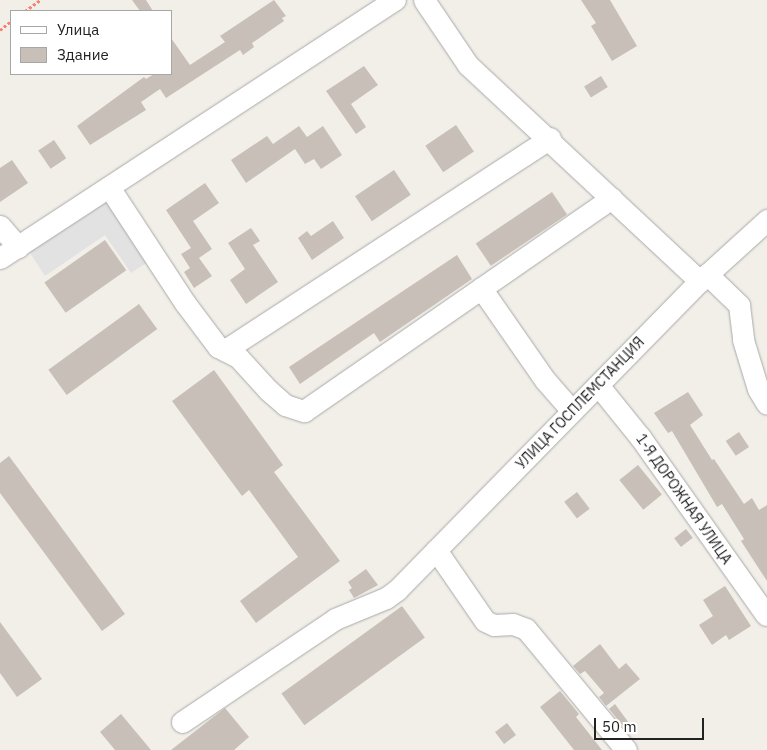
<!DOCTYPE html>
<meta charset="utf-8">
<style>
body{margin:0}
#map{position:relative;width:767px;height:750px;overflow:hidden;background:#f2efe9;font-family:"IBM Plex Sans",sans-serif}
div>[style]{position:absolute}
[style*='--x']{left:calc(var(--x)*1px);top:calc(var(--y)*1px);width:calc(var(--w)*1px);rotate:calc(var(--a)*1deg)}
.parking>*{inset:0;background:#e2e2e2}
.building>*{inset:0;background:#c7bfb8;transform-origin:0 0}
.path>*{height:2.5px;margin-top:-1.25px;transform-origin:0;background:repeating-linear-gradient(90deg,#fa8072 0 2.5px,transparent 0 5px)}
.roads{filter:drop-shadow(0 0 1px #a9a9a9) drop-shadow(0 0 1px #a9a9a9)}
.minor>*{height:21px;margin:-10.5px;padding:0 10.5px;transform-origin:10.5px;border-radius:10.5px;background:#fff}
span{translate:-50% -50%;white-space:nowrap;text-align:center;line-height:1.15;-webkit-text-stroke:4px #fff;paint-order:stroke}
.street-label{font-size:14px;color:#222}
.legend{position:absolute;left:10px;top:10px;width:162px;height:65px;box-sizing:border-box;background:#fff;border:1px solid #a7a7a7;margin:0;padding:6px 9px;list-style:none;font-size:15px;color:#222}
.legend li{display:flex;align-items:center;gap:10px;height:25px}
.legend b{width:25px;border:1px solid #a7a7a7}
.scale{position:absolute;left:594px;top:718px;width:110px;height:22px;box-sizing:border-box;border:2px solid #222;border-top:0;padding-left:6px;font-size:15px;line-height:18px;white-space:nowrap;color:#222;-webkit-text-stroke:4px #fff;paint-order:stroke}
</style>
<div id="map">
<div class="parking">
<div style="clip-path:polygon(108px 191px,154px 258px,131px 273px,105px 235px,45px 276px,26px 247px)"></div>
</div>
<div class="building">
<div style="clip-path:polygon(132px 0,146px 0,153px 11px,140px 11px)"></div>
<div style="clip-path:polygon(274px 0,286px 16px,282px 18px,284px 21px,252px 43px,254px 47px,243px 55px,240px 50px,166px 98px,160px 89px,141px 102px,146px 110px,90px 145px,77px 126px,144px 77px,146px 79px,154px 74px,171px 74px,171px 38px,190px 65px,225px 42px,220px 36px)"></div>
<div style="clip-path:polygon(581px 0,610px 0,637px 46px,612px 61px,591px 26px,596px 23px)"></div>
<div style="clip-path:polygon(364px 66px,378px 85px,351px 104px,366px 127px,356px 134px,326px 91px)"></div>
<div style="left:601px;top:76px;width:13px;height:20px;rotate:58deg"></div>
<div style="left:456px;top:125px;width:32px;height:37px;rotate:56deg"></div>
<div style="clip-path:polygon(299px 126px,307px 137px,323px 126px,342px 155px,321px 169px,314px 159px,305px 164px,295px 149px,246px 183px,231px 160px,267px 136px,273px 144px)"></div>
<div style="left:54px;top:140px;width:22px;height:19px;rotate:56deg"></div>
<div style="clip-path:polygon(12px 160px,28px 183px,0 202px,0 168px)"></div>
<div style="left:394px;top:170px;width:30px;height:47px;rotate:56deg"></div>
<div style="clip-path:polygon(205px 183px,219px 203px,193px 221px,212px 249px,199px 258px,212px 276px,194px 288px,184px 272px,190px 268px,181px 254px,191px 248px,166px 210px)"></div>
<div style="left:552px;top:192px;width:27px;height:92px;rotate:56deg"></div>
<div style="clip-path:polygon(333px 221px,344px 238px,312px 260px,298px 238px,307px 231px,311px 236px)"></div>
<div style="clip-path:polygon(251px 228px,260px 241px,253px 245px,278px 282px,246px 304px,230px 280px,245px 269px,228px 243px)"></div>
<div style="left:105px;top:240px;width:37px;height:74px;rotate:55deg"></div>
<div style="clip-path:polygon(457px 255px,472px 279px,380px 342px,374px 333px,300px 384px,289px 367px)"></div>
<div style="left:139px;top:304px;width:31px;height:112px;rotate:54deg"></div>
<div style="clip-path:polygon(214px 370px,283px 465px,274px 472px,340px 561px,256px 623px,240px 601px,298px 557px,249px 490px,242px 496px,172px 401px)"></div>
<div style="clip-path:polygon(688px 392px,703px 415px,690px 425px,712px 460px,714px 459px,744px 504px,752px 498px,759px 510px,767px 505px,767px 581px,741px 541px,744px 539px,722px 504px,717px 507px,672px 431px,668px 433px,654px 413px)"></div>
<div style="left:739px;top:432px;width:18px;height:16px;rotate:56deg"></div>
<div style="clip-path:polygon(9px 456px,125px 614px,102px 631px,0 493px,0 463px)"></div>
<div style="left:638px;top:465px;width:38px;height:24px;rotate:51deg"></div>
<div style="left:577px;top:492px;width:21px;height:16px;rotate:53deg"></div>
<div style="left:686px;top:529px;width:11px;height:15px;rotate:52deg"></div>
<div style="clip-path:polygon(366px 569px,378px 585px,354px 598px,349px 590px,352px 588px,348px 582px)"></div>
<div style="clip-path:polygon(725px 586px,751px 626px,729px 640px,726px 635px,712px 645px,699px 625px,713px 616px,703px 600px)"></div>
<div style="left:402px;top:606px;width:39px;height:149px;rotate:54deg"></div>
<div style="clip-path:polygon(0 622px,42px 679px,17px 697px,0 673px)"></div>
<div style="clip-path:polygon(600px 644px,619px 669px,626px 663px,640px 679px,606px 706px,599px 697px,604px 693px,585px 671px,580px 674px,573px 666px)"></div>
<div style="clip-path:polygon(560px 691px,579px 714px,576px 717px,602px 750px,574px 750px,540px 707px)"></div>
<div style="clip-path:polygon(615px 704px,629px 723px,624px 727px,609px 709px)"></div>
<div style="clip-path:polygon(225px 708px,249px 737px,234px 750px,171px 750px)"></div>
<div style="clip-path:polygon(121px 714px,151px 750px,115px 750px,100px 732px)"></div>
<div style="left:507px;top:723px;width:15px;height:15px;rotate:53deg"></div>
</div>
<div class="path">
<div style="--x:25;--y:11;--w:19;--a:-36"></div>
<div style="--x:0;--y:30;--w:14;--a:-39"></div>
</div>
<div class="roads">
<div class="minor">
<div style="--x:424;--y:0;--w:78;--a:55.9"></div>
<div style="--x:468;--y:65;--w:317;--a:43"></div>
<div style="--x:109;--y:187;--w:139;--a:56.8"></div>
<div style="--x:185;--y:303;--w:55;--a:53.1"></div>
<div style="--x:218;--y:347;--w:22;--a:27"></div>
<div style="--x:238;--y:357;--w:45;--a:47.7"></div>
<div style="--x:268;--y:390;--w:23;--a:41"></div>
<div style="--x:285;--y:405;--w:20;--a:18"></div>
<div style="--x:304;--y:411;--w:374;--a:-34.7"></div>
<div style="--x:0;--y:226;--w:28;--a:49"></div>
<div style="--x:0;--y:258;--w:472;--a:-33.2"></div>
<div style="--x:707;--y:274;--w:45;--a:44.1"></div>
<div style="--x:739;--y:305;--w:35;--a:83"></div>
<div style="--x:743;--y:340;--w:51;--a:73"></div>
<div style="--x:758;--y:389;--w:17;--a:59"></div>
<div style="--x:481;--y:288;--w:112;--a:55.2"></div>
<div style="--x:545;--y:380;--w:41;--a:48.9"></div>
<div style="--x:225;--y:350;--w:388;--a:-33.1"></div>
<div style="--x:598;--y:385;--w:67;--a:51.1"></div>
<div style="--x:640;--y:437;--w:218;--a:54.7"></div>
<div style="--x:436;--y:550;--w:86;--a:55.4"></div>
<div style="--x:485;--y:621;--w:10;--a:24"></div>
<div style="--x:494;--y:625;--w:19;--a:-3"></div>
<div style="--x:513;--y:624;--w:14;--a:21"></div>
<div style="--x:526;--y:629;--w:157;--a:50.4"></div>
<div style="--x:182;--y:722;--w:184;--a:-33.9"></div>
<div style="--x:335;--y:619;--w:55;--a:-22.4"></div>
<div style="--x:386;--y:598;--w:14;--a:-36"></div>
<div style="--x:397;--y:590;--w:433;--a:-45.6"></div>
<div style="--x:700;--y:281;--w:91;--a:-42.3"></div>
</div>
</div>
<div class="street-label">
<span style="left:580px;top:403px;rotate:-46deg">УЛИЦА ГОСПЛЕМСТАНЦИЯ</span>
<span style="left:684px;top:499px;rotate:55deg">1-Я ДОРОЖНАЯ УЛИЦА</span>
</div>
<ul class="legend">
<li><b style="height:6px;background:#fff"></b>Улица</li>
<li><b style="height:14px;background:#c7bfb8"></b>Здание</li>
</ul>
<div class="scale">50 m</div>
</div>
